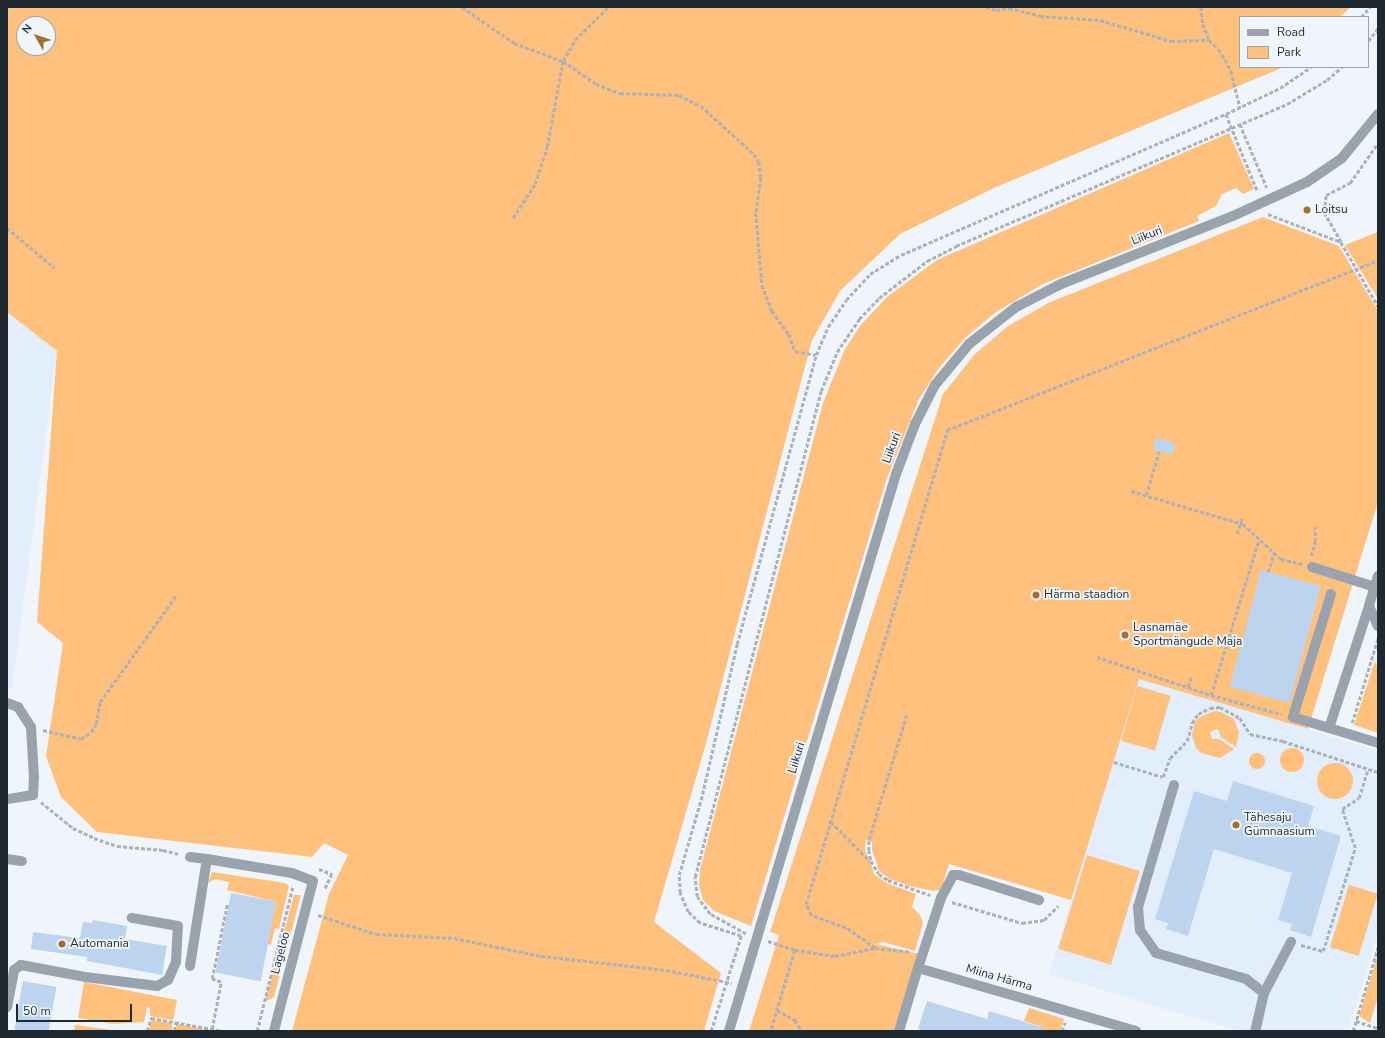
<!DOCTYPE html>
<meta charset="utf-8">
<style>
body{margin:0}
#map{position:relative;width:1385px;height:1038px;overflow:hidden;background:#f0f5fb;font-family:"Nunito Sans",sans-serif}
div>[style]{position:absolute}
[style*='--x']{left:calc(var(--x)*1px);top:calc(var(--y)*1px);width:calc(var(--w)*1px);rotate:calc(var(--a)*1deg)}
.built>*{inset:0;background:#e2eefb}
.green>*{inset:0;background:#fec17d;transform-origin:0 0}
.round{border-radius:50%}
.building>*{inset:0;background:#bcd4ee;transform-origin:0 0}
.path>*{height:2.5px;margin-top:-1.25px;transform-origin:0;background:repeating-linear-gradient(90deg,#abb2b9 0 4px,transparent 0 6px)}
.minor>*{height:10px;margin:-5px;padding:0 5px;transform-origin:5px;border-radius:5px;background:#99a3ae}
.dots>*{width:11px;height:11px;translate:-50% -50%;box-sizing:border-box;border:2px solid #f0f5fb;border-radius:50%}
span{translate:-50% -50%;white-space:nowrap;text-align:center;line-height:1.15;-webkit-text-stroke:3.5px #f0f5fb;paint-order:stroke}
.poi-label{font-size:12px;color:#1f2932}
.left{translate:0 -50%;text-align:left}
.street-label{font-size:12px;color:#1f2932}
.frame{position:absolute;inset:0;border:8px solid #1f2932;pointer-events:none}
.legend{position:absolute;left:1239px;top:16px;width:130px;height:52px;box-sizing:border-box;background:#f0f5fb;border:1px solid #9ca3ab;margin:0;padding:5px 7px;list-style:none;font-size:12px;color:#1f2932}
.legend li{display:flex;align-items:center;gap:8px;height:20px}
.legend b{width:20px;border:1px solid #9ca3ab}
.north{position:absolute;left:16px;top:16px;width:40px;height:40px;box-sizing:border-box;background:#f0f5fb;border:1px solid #9ca3ab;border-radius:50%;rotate:309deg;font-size:11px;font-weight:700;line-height:16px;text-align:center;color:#1f2932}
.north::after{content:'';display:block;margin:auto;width:14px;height:18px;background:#a66e2b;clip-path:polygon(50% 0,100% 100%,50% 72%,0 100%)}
.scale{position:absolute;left:16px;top:1004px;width:116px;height:18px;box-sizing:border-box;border:2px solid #1f2932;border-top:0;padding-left:5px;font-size:12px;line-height:14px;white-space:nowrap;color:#1f2932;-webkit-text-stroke:3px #f0f5fb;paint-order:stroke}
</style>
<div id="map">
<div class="built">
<div style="clip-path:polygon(7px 312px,57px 351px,12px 689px,7px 688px)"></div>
<div style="clip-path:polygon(1139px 678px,1378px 751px,1378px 934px,1348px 1031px,1238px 1031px,1049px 974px)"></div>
</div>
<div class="green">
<div style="clip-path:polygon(evenodd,7px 7px,1351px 7px,1340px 17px,1240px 17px,1240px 67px,1284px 67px,994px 188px,900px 234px,840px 291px,812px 340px,705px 747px,654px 922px,721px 973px,704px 1031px,292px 1031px,329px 894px,348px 855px,324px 843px,312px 857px,97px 832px,61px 797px,46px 756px,63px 643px,37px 622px,57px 351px,7px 312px,7px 7px,24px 24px,48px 24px,48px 48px,24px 48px,24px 24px)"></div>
<div style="clip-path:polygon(1229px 133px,1254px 189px,1243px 194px,1236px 188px,1222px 194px,1216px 206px,1197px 216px,1199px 221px,1043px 284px,996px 312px,966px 337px,939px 368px,919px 399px,887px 478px,751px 926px,714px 911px,703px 900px,699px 885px,700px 870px,823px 403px,845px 349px,860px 326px,887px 297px,937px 260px)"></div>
<div style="clip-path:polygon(1263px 217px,1339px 246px,1378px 311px,1378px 502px,1308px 729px,1139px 679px,1071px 900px,949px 864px,941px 890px,933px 891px,910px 886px,890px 879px,879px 871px,872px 850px,872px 842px,866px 840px,865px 850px,875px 875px,887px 883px,916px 894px,912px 907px,920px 915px,923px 923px,915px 951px,883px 942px,876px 944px,919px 954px,896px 1031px,749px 1031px,779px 935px,770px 932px,943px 394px,975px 354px,1008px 326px,1048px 303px)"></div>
<div style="clip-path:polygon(1378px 232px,1378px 299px,1345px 245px)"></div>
<div style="clip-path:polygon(1375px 661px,1378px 669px,1378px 733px,1354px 725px)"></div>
<div style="left:1137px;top:686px;width:35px;height:57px;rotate:16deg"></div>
<div style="clip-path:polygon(1214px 711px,1221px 712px,1234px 719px,1239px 733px,1236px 747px,1221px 737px,1218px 729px,1210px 732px,1212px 739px,1219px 739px,1234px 749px,1220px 758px,1201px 753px,1196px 748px,1192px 735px,1195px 722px,1200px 717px)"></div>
<div class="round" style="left:1280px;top:748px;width:24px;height:24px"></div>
<div class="round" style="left:1249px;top:753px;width:16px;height:16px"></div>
<div class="round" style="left:1317px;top:763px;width:36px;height:36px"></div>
<div style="left:1087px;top:855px;width:55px;height:98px;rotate:17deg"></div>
<div style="clip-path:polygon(212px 872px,285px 883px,289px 886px,279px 929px,275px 928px,271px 945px,267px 944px,276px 902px,227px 890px,229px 882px,215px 879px,208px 883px)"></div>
<div style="left:1349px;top:885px;width:30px;height:65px;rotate:17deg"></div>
<div style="clip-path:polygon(294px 895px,301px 895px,287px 948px,274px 997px,265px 1002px)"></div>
<div style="clip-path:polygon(1378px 954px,1378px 997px,1370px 1023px,1359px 1016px)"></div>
<div style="clip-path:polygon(84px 982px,177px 1000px,173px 1020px,150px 1016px,150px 1008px,147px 1007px,144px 1022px,113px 1024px,78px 1018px)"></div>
<div style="clip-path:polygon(1029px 1008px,1064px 1019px,1060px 1031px,1039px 1031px,1040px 1026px,1024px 1021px)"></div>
<div style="clip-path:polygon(151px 1020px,172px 1023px,172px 1031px,149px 1031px)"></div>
<div style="clip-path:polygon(178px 1024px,213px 1031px,175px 1031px)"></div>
<div style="clip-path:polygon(75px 1025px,113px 1030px,113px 1031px,74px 1031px)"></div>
</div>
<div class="building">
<div style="left:1156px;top:438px;width:20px;height:12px;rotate:15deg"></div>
<div style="left:1261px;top:570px;width:62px;height:121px;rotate:15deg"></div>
<div style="clip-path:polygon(1233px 781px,1314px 806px,1308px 826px,1341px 836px,1311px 937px,1290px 930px,1292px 924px,1278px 920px,1292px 873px,1214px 849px,1188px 936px,1166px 929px,1168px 923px,1155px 919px,1194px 791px,1227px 801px)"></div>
<div style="left:231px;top:893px;width:46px;height:81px;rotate:11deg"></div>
<div style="clip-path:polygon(93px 920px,127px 926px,125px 939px,167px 946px,162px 975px,87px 961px,87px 957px,31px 949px,33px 932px,80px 938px,83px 922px,92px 923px)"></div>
<div style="left:23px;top:981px;width:34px;height:51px;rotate:10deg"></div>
<div style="clip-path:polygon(927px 1001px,987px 1019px,989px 1011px,1045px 1028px,1045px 1031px,925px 1031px,918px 1029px)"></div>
</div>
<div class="path">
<div style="--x:462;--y:7;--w:63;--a:34.7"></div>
<div style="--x:514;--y:43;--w:52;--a:20.2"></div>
<div style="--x:563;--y:61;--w:40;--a:34.9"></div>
<div style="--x:596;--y:84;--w:26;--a:21"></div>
<div style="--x:620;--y:93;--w:59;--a:1.9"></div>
<div style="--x:679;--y:95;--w:25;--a:27"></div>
<div style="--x:701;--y:106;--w:72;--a:42.2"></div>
<div style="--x:754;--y:154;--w:9;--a:58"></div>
<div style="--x:759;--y:162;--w:16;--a:83"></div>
<div style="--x:761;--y:178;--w:35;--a:98"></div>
<div style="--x:756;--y:213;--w:72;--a:85.2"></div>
<div style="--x:762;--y:285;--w:28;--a:69"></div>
<div style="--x:772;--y:311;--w:29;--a:54"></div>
<div style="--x:789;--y:334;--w:18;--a:71"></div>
<div style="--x:795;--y:351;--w:21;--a:11"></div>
<div style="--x:986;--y:7;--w:10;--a:17"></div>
<div style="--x:996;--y:10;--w:13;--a:-9"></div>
<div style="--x:1009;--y:8;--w:32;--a:14"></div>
<div style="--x:1040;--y:16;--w:60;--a:3.8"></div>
<div style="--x:1100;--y:20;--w:74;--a:16.5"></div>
<div style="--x:1171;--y:41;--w:38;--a:-2"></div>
<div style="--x:1201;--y:7;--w:17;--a:83"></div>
<div style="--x:1203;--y:24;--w:17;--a:69"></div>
<div style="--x:1209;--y:40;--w:13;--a:42"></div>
<div style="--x:1219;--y:49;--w:25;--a:61"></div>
<div style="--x:1231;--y:71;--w:37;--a:76"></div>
<div style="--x:1361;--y:17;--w:13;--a:-48"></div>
<div style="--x:1368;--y:41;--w:16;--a:-52"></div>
<div style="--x:1226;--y:114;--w:82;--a:67.8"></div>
<div style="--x:1240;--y:124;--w:69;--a:67.1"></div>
<div style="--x:1268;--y:214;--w:78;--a:21"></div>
<div style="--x:1341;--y:242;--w:74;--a:60"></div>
<div style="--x:513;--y:218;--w:40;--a:-57.1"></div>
<div style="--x:535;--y:184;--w:39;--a:-72"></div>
<div style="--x:547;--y:147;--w:87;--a:-79.5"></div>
<div style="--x:563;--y:61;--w:24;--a:-60"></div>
<div style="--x:575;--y:40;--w:47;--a:-45"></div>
<div style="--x:7;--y:228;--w:62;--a:39.8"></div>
<div style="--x:1341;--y:242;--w:34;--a:-120"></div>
<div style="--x:1324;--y:212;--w:17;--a:-83"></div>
<div style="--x:1326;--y:195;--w:27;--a:-27"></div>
<div style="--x:1350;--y:183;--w:49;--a:-55"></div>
<div style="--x:1131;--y:491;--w:117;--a:16.4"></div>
<div style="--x:1243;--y:524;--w:52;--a:42.6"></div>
<div style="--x:1281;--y:559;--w:22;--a:13"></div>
<div style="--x:1146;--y:495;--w:45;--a:-73.2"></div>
<div style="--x:1237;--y:534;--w:17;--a:-73"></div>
<div style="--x:1311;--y:556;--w:15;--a:-74"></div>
<div style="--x:1315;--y:542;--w:15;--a:-90"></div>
<div style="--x:1268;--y:572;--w:21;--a:-73"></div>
<div style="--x:1097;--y:657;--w:120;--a:18.4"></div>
<div style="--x:1211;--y:695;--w:73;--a:15.2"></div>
<div style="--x:1188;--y:687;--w:10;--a:-73"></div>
<div style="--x:1211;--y:695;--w:163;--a:-72.9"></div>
<div style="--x:907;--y:715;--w:132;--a:106.8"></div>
<div style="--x:869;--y:841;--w:9;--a:90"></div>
<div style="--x:869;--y:850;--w:11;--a:80"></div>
<div style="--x:871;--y:861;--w:15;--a:58"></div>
<div style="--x:879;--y:874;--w:11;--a:34"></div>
<div style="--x:888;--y:880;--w:45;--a:19.7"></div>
<div style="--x:1352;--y:723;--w:89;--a:-73"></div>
<div style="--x:43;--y:730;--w:39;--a:13"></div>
<div style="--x:81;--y:739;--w:12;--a:-35"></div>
<div style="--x:91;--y:732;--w:9;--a:-58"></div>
<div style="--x:96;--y:724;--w:22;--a:-80"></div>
<div style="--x:100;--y:702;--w:130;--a:-54.4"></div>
<div style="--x:1114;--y:762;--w:51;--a:17"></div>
<div style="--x:1163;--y:777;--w:20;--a:-70"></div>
<div style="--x:1170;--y:758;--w:24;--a:-45"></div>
<div style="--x:1187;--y:741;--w:19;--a:-74"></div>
<div style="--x:1192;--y:723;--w:11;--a:-56"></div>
<div style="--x:1198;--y:714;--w:13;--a:-27"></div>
<div style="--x:1210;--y:708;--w:10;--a:-6"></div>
<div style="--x:1220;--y:707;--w:23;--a:29"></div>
<div style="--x:1240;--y:718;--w:19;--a:58"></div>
<div style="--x:1250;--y:734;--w:34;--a:12"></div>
<div style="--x:1283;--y:741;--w:100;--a:18.1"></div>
<div style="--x:41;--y:802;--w:41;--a:39.1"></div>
<div style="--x:73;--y:828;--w:23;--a:25"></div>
<div style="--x:94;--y:838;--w:24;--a:19"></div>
<div style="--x:117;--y:846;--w:46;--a:5"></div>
<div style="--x:163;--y:850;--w:16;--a:14"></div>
<div style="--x:831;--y:822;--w:55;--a:45"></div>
<div style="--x:319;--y:869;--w:14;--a:21"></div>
<div style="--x:332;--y:874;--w:17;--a:115"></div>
<div style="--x:952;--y:902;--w:73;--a:16.7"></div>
<div style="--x:1022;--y:923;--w:22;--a:-8"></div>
<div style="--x:1044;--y:920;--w:20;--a:-45"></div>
<div style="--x:318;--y:915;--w:61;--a:18.1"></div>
<div style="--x:376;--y:934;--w:78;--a:2.9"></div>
<div style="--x:454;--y:938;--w:89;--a:11.7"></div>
<div style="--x:541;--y:956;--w:126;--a:6.4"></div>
<div style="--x:666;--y:970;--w:67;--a:11.1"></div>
<div style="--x:746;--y:934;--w:41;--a:-150.9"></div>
<div style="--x:710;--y:914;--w:21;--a:-127"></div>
<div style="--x:697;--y:897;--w:20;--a:-96"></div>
<div style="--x:695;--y:877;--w:502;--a:-75.47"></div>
<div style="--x:821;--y:391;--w:42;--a:-67.7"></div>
<div style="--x:837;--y:352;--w:40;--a:-56"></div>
<div style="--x:859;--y:319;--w:29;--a:-46"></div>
<div style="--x:879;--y:298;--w:61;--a:-37.6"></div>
<div style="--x:927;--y:261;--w:33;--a:-27"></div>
<div style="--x:956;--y:246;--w:360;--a:-23.2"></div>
<div style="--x:1287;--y:104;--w:47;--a:-31"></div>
<div style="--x:1327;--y:80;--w:20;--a:-41"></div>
<div style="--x:741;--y:936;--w:43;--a:-162.4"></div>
<div style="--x:700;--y:923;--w:16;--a:-137"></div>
<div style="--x:688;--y:912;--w:21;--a:-113"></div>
<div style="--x:680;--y:893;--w:18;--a:-93"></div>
<div style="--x:679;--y:875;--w:78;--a:-73.7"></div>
<div style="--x:701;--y:800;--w:160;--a:-77"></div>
<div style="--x:737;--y:644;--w:300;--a:-74.7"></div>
<div style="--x:816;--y:355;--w:30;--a:-67"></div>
<div style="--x:828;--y:327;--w:32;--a:-56"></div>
<div style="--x:846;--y:300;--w:35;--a:-47"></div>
<div style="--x:870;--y:274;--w:36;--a:-32"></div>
<div style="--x:901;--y:255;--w:354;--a:-23.5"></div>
<div style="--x:1226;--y:114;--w:60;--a:-25.7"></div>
<div style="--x:1280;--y:88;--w:37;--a:-34"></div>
<div style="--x:768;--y:941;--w:28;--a:18"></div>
<div style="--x:795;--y:950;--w:84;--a:106.5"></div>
<div style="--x:1301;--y:945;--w:23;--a:15"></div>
<div style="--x:1323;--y:951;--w:108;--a:-72.7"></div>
<div style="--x:1355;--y:848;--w:41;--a:-108.4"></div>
<div style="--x:1342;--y:809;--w:20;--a:-33"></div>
<div style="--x:1359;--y:798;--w:30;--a:-73"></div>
<div style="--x:875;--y:948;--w:35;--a:-145"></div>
<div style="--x:846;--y:928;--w:37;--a:-160"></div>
<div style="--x:811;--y:915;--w:12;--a:-114"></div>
<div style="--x:806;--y:904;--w:495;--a:-73.4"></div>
<div style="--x:947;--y:430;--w:463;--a:-21.5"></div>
<div style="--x:795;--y:950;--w:40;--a:8.5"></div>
<div style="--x:835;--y:956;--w:41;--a:-11.3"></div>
<div style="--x:875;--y:948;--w:36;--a:6"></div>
<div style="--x:777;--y:1010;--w:21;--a:29"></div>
<div style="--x:795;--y:1020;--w:13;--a:58"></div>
<div style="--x:1356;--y:1021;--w:23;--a:18"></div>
<div style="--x:212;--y:1029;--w:48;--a:-79.2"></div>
<div style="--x:221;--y:982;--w:9;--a:-162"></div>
<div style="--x:212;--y:979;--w:76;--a:-78.5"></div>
<div style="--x:118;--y:1031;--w:9;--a:0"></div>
<div style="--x:147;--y:1031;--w:14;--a:-73"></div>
<div style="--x:151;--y:1018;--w:73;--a:10.2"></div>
<div style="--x:174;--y:1031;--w:9;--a:-77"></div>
<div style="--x:257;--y:1031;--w:149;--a:-76.1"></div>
<div style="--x:711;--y:1031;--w:100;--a:-72.5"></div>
<div style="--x:1062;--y:1031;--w:9;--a:-72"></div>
<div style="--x:1353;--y:1031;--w:88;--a:-73.4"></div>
</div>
<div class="minor">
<div style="--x:1312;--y:567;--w:66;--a:17.6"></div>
<div style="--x:1378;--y:576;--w:31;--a:107"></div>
<div style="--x:1369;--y:606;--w:22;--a:66"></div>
<div style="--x:1331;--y:594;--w:129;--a:107.2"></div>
<div style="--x:1293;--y:717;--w:89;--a:17"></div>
<div style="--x:7;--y:703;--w:12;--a:20"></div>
<div style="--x:18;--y:707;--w:24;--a:57"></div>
<div style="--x:31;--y:727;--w:50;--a:86.6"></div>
<div style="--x:34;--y:777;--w:18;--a:93"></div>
<div style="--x:33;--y:795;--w:26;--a:171"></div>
<div style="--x:1329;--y:728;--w:128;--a:-71.8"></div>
<div style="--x:1174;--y:785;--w:127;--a:106.4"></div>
<div style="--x:1138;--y:907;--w:23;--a:85"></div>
<div style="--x:1140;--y:930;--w:28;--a:55"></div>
<div style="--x:1156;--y:953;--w:94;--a:16.1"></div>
<div style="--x:1246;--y:979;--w:23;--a:38"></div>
<div style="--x:1264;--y:993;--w:39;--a:103"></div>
<div style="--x:190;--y:857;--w:17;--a:7"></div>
<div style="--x:7;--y:859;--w:15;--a:8"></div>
<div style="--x:190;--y:966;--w:108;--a:-81"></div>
<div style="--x:207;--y:859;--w:86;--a:9.4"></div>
<div style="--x:292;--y:873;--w:22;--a:21"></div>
<div style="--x:313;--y:881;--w:155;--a:104.6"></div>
<div style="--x:918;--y:968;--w:74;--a:-71.8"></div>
<div style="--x:941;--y:898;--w:26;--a:-62"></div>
<div style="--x:953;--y:875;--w:6;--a:0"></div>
<div style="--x:959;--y:875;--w:84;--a:17.4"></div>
<div style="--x:1264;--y:993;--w:58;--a:-62.1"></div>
<div style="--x:7;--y:1007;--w:38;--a:-79"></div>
<div style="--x:14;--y:970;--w:9;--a:-36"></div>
<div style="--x:21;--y:965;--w:65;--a:10.6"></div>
<div style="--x:85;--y:977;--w:73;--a:7.1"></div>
<div style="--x:157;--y:986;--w:13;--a:-29"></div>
<div style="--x:168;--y:980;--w:20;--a:-66"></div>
<div style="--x:176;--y:962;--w:36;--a:-87"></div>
<div style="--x:178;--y:926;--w:47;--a:-170.1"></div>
<div style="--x:729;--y:1031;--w:581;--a:-73.31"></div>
<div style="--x:896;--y:474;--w:53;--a:-69.2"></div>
<div style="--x:915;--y:424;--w:44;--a:-62.9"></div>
<div style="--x:935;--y:385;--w:53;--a:-50.3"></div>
<div style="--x:969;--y:344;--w:60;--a:-38.2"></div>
<div style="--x:1016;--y:307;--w:51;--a:-27.1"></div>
<div style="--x:1061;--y:284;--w:185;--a:-21.6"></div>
<div style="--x:1233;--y:216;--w:81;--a:-24.7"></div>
<div style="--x:1307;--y:182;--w:42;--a:-34.4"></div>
<div style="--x:1342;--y:158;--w:57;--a:-50.7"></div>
<div style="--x:899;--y:1031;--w:66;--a:-73.2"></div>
<div style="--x:918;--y:968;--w:227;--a:16.1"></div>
</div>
<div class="dots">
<div style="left:1307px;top:210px;background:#a66e2b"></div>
<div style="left:1036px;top:595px;background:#a66e2b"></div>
<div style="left:1125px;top:635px;background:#a66e2b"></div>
<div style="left:1236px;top:825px;background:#a66e2b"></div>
<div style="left:62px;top:944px;background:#a66e2b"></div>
</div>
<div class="poi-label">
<span class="left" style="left:1315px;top:210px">Loitsu</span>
<span class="left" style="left:1044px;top:595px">Härma staadion</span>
<span class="left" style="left:1133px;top:635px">Lasnamäe<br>Sportmängude Maja</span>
<span class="left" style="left:1244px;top:825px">Tähesaju<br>Gümnaasium</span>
<span class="left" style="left:70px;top:944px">Automania</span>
</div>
<div class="street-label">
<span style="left:1147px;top:236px;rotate:-22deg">Liikuri</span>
<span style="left:892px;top:448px;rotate:-70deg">Liikuri</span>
<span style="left:797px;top:758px;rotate:-73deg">Liikuri</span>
<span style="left:281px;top:953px;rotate:-75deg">Lageloo</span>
<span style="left:999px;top:978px;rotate:16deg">Miina Härma</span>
</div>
<div class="frame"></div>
<ul class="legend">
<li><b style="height:5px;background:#99a3ae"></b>Road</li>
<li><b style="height:11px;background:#fec17d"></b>Park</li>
</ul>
<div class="north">N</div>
<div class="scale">50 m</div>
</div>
